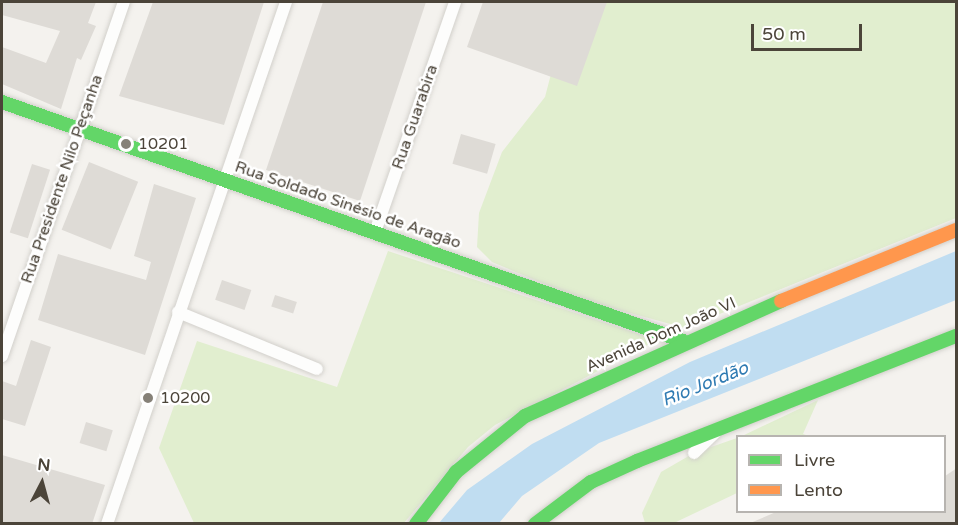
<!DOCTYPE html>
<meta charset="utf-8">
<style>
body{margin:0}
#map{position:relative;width:958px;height:525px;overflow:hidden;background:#f4f2ee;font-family:"Varela Round",sans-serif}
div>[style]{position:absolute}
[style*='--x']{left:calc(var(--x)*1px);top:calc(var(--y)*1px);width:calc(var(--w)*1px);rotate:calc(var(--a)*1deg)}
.green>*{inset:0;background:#e1eecf}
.water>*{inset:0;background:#c0ddf1}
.building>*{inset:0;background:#dedbd6;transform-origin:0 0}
.roads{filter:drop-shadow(0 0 2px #d2d0cb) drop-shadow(0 0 2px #d2d0cb)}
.street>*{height:12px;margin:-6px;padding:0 6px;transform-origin:6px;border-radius:6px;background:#fdfdfc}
.fast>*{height:14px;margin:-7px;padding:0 7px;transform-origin:7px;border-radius:7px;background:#63d668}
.slow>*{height:14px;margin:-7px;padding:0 7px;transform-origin:7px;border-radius:7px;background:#ff974d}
.dots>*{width:16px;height:16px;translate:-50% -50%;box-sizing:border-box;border:3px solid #fff;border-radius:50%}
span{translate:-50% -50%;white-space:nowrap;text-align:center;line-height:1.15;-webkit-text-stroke:5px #fff;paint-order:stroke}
.street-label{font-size:16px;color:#4b4439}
.poi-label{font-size:16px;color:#4b4439}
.left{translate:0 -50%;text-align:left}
.water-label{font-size:18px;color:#2e7ab2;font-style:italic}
.frame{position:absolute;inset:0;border:3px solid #4b4439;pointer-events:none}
.legend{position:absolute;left:736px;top:435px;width:210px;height:78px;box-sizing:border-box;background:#fff;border:2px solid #b7b4b0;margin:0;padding:8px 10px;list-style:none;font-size:18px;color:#4b4439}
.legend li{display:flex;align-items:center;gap:12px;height:30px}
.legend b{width:30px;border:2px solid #b7b4b0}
.north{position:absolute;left:12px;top:453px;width:60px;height:60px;-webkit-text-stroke:4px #fff;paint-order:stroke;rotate:6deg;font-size:16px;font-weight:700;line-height:24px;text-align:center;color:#4b4439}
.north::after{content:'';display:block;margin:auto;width:21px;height:27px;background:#4b4439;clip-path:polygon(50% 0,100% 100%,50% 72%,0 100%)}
.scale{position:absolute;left:751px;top:24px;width:111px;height:27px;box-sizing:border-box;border:3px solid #4b4439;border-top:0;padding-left:8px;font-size:18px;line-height:21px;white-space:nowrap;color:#4b4439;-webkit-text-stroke:4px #fff;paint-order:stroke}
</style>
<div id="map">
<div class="green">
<div style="clip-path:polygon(585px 2px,956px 2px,956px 218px,685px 328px,586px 301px,492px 262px,477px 247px,479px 213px,502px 152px,545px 97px,551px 74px,580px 26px)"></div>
<div style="clip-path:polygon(388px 251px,657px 340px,495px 425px,468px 447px,404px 523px,194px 523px,159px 448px,197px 341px,337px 387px)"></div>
<div style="clip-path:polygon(818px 400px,803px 434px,809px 436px,742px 436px)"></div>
<div style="clip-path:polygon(737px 438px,737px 493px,674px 523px,645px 523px,642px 513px,661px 472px,694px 453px)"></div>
</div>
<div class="water">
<div style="clip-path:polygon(956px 251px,956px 300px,599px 443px,522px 496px,499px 523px,439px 523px,467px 490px,532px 444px,690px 362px)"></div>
</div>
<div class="building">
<div style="clip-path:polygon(2px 2px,96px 2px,88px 23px,96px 26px,81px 60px,77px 58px,61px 109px,2px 84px,2px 47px,46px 63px,60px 31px,2px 15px)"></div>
<div style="clip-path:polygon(153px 2px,264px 2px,224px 125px,119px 96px)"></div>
<div style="clip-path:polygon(323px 2px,426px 2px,360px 201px,266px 170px)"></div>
<div style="clip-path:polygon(483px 2px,607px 2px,577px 86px,467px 47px)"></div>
<div style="left:461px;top:134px;width:36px;height:31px;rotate:16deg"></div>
<div style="left:89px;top:162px;width:53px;height:73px;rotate:22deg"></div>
<div style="left:32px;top:164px;width:19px;height:72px;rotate:18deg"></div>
<div style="clip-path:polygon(154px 184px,196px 198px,145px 355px,38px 320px,58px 254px,146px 280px,151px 262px,134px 256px)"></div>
<div style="left:222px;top:280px;width:31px;height:21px;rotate:19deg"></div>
<div style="left:275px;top:295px;width:23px;height:12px;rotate:18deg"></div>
<div style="clip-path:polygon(31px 340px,51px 347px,25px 426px,2px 419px,2px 381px,16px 386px)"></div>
<div style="left:86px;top:422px;width:28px;height:22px;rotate:17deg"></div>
<div style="clip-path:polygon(2px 455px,105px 485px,92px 524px,2px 524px)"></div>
<div style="clip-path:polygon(957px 468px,957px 524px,748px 524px,776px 512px,945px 512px,945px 476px)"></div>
</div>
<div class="roads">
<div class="street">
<div style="--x:375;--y:232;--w:244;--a:-70.8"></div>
<div style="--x:178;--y:312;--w:150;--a:22.3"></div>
<div style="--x:2;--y:356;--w:374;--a:-71"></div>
<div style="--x:694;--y:453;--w:29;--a:-44"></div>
<div style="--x:107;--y:524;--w:552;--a:-71.07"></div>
</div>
<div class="fast">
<div style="--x:2;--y:102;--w:722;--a:19.34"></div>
<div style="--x:416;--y:524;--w:66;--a:-52.4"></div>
<div style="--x:456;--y:472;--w:89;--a:-39.1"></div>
<div style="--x:525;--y:416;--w:281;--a:-24.2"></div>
<div style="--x:535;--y:524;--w:70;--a:-36.9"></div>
<div style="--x:591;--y:482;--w:51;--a:-24.5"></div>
<div style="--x:637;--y:461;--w:343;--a:-21.4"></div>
</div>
<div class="slow">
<div style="--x:781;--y:301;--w:189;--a:-22.1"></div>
</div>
</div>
<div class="dots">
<div style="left:126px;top:144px;background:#868178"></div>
<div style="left:148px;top:398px;background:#868178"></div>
</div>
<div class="street-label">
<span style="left:415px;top:117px;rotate:-71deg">Rua Guarabira</span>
<span style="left:62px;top:179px;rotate:-71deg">Rua Presidente Nilo Peçanha</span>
<span style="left:348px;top:205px;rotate:19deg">Rua Soldado Sinésio de Aragão</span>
<span style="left:661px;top:335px;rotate:-24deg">Avenida Dom João VI</span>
</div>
<div class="poi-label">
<span class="left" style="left:138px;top:144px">10201</span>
<span class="left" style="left:160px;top:398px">10200</span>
</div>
<div class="water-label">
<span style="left:705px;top:384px;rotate:-22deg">Rio Jordão</span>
</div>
<div class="frame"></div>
<ul class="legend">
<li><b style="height:8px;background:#63d668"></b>Livre</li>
<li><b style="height:8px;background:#ff974d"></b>Lento</li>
</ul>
<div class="north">N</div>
<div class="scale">50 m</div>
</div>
